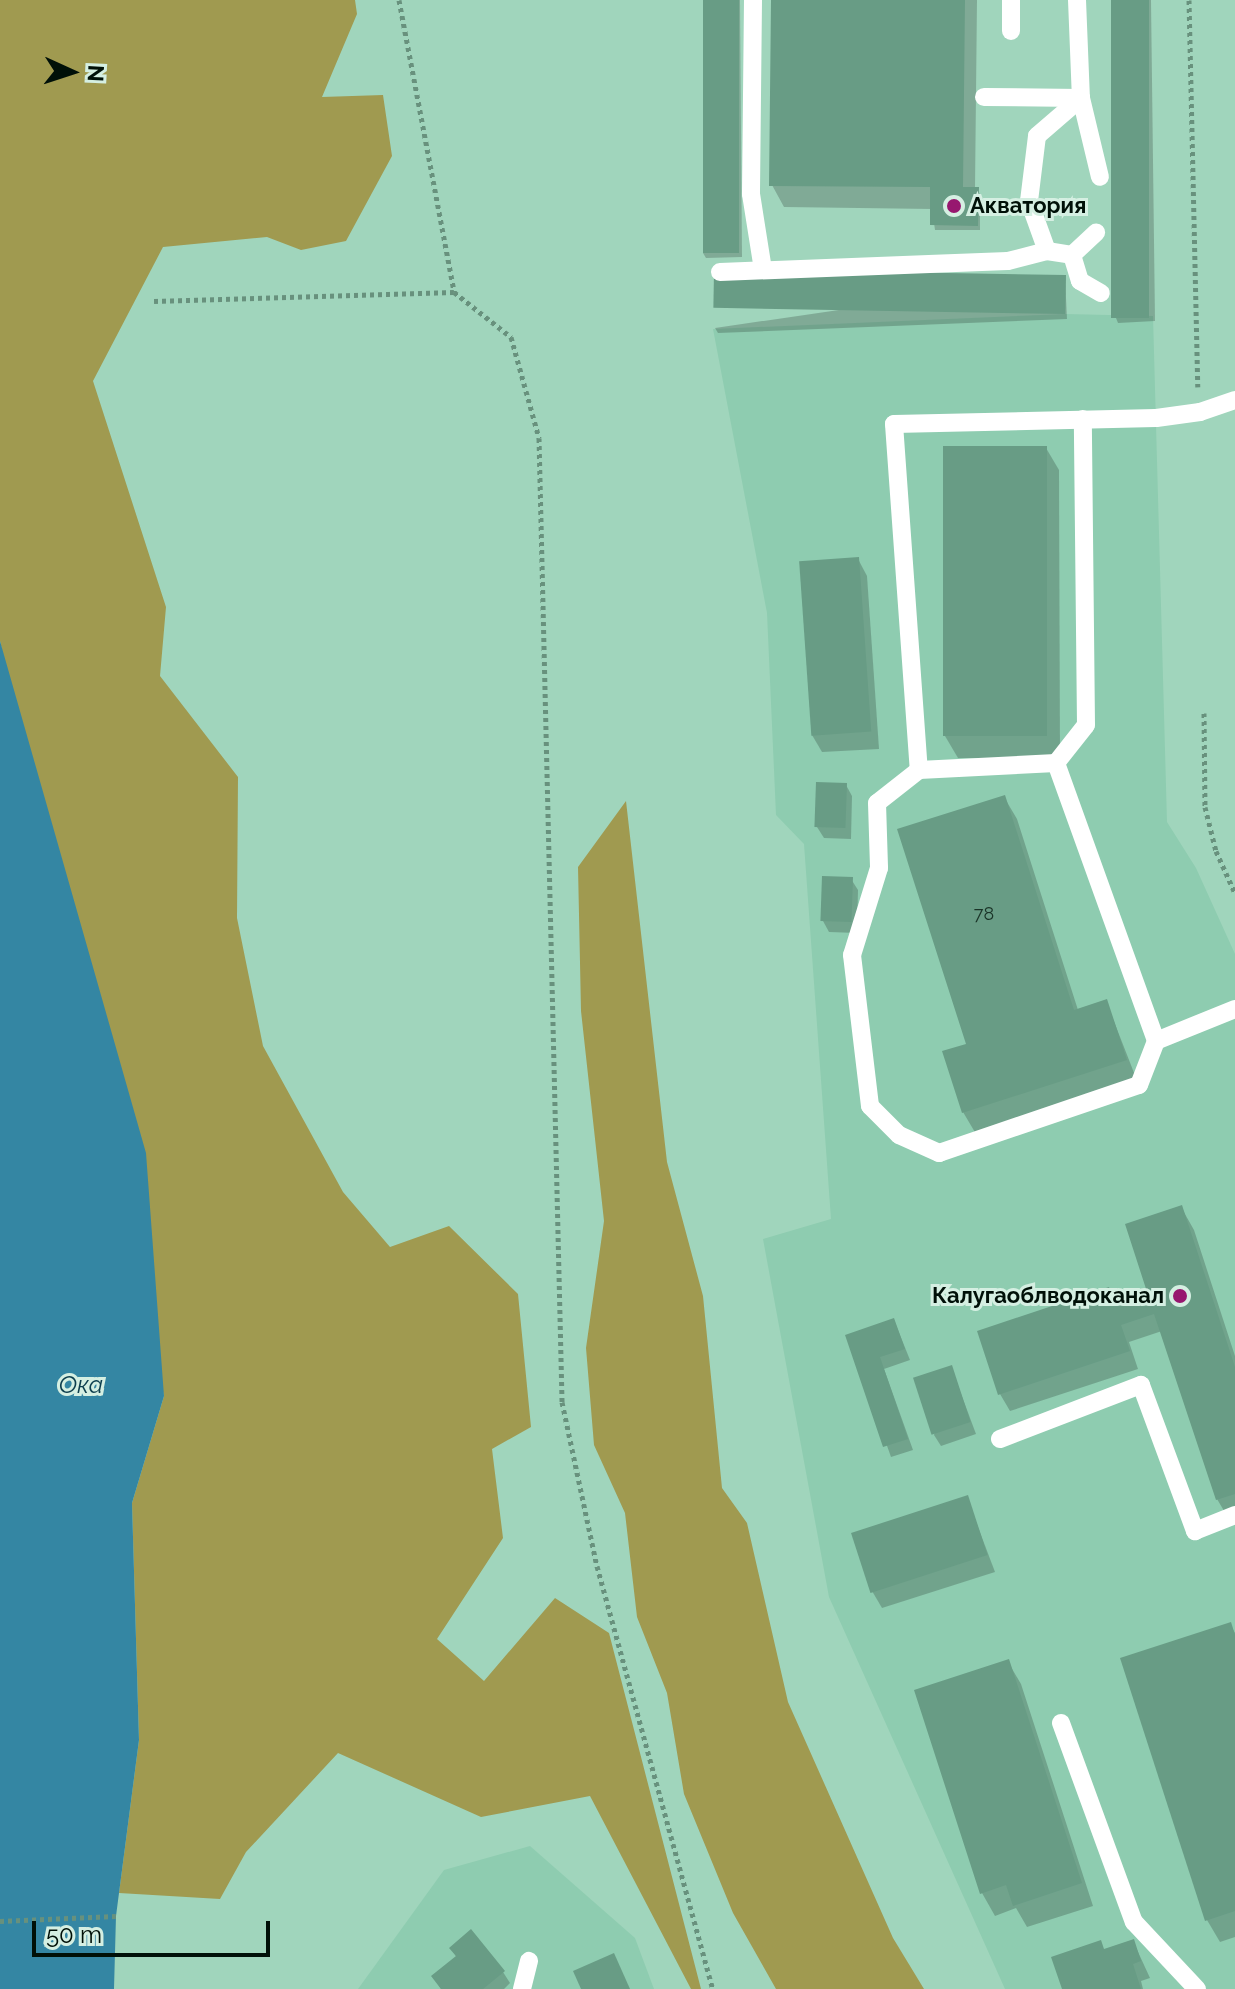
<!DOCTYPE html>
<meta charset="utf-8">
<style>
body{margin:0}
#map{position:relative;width:1235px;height:1989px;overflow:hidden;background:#a0d5bc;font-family:Raleway,sans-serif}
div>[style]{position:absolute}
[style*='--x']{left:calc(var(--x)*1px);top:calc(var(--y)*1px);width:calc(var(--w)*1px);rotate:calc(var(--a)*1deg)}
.built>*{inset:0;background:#8eccb0}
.green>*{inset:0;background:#a09a50}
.water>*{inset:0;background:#3486a3}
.shadow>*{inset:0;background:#0003}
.building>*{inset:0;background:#689c85;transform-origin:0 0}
.path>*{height:5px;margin-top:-2.5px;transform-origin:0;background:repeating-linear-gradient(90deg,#68917d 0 4px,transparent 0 8px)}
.service>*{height:18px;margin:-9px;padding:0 9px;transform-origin:9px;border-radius:9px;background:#fff}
.dots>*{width:22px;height:22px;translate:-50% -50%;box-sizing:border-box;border:4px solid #d5efe2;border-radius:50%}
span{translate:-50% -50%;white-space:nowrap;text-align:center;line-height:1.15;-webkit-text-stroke:6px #d5efe2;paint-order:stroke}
.number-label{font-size:18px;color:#1a3327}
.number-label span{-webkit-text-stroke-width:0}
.poi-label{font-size:22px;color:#001008;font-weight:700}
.left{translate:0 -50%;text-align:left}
.right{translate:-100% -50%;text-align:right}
.water-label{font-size:24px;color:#0d3e4e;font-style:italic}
.north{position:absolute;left:32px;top:32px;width:80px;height:80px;-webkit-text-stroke:6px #d5efe2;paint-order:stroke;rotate:93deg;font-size:22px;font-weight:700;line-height:32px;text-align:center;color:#001008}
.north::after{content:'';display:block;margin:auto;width:28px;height:36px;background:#001008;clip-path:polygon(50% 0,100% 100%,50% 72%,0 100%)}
.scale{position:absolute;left:32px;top:1921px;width:238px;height:36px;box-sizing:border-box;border:4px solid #001008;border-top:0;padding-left:10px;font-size:24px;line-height:28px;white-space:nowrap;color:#001008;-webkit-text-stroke:6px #d5efe2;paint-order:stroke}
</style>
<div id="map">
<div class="built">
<div style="clip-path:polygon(1065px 314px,1153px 316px,1167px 822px,1196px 868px,1235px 954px,1235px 1989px,1005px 1989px,829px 1597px,763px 1239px,831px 1219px,804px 844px,776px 815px,767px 613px,713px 329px)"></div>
<div style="clip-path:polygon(530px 1846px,635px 1938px,654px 1989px,358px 1989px,444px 1870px)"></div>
</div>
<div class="green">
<div style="clip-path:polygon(0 0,355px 0,357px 14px,322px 97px,383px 95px,392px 156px,346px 241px,301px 250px,267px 237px,163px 247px,93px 381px,166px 607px,160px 676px,238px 777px,237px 918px,263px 1046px,343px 1192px,390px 1247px,449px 1226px,518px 1294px,531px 1427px,492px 1449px,503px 1538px,437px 1639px,484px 1681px,555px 1598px,609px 1633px,701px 1989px,691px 1989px,590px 1796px,481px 1817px,338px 1753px,246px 1852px,220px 1899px,119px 1893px,139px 1740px,132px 1503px,164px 1396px,0 641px)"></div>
<div style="clip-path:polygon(626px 801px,667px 1162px,703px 1296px,722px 1488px,747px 1523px,788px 1702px,893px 1938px,924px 1989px,776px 1989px,733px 1913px,684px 1794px,667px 1693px,637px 1617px,625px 1513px,594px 1445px,586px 1348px,604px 1221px,581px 1011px,578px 867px)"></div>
</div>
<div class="water">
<div style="clip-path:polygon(0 641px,146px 1153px,164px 1396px,132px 1503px,139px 1740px,116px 1916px,114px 1989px,0 1989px)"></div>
</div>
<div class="shadow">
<div style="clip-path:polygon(705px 0,740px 0,742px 257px,706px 258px,703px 253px)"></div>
<div style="clip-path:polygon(773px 0,977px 0,975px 189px,980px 194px,980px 230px,935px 230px,932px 209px,784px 207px,772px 185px)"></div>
<div style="clip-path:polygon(1113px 0,1151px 0,1155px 321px,1118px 323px,1116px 318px)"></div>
<div style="clip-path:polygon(1065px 277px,1067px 319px,718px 333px,715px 328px)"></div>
<div style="clip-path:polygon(1046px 448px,1059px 470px,1060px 758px,958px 758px,945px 736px)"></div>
<div style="clip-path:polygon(858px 559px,867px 576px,879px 749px,822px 752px,812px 735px)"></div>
<div style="clip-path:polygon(846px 785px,852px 796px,851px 839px,824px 838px,817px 827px)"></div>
<div style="clip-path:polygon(1004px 797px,1017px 819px,1078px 1010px,1106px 1001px,1138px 1083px,976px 1134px,963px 1112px,968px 1045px)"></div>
<div style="clip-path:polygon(851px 879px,858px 890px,857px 933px,829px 932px,823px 921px)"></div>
<div style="clip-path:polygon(1181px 1207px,1194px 1230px,1235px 1356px,1235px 1520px,1230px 1521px,1217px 1499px,1162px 1331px,1129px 1342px,1138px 1369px,1010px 1411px,1000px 1394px,1108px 1290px,1117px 1307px,1150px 1296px)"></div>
<div style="clip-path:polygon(894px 1320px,910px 1360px,884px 1369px,913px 1450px,891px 1457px,848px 1336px)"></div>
<div style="clip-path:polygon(951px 1367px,976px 1434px,941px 1446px,934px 1435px)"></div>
<div style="clip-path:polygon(967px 1498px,995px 1572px,882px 1608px,872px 1591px)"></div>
<div style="clip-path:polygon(1230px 1624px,1235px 1633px,1235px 1937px,1220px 1942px,1207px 1920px)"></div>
<div style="clip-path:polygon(1008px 1662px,1021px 1684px,1093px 1906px,1027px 1927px,1016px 1908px,995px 1916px,982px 1893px)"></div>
<div style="clip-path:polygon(1133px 1941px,1150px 1978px,1141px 1981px,1143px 1989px,1064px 1989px,1105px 1951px)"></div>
<div style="clip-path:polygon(451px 1948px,503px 1972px,510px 1983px,504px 1989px,441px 1989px,433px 1976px,457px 1958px)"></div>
</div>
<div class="building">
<div style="left:703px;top:0;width:36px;height:253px"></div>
<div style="clip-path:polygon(771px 0,965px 0,963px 187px,979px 187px,978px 226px,930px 225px,930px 187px,769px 186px)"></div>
<div style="left:1111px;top:0;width:38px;height:318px"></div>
<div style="left:1066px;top:275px;width:39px;height:352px;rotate:91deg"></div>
<div style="left:943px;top:446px;width:104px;height:290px"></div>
<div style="left:859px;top:557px;width:175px;height:60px;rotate:86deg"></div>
<div style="left:816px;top:782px;width:31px;height:45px;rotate:2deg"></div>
<div style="clip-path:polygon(1005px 795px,1074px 1010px,1107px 999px,1127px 1060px,962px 1113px,942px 1051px,966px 1044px,897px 829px)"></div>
<div style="left:822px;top:876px;width:31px;height:45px;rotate:2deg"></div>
<div style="clip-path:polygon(1182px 1205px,1235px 1367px,1235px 1494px,1216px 1500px,1154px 1314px,1121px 1325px,1130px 1351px,998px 1395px,977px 1331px,1109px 1287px,1115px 1306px,1148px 1295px,1125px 1224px)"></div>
<div style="clip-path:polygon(894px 1318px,905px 1349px,880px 1357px,908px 1439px,883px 1447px,845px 1335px)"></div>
<div style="left:952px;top:1365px;width:60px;height:41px;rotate:72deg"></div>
<div style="left:968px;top:1495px;width:63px;height:123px;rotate:72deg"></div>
<div style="clip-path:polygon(1231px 1622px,1235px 1635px,1235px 1911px,1205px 1921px,1120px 1658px)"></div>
<div style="clip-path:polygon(1009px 1659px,1082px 1883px,1013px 1906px,1006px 1885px,980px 1894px,914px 1690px)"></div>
<div style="clip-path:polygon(471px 1929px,505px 1971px,483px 1989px,441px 1989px,431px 1976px,456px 1956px,449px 1948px)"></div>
<div style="clip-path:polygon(1134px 1939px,1141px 1961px,1133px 1964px,1141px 1989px,1062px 1989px,1051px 1957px,1101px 1940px,1104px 1949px)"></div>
<div style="clip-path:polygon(614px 1953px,630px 1989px,581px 1989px,573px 1971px)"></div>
</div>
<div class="path">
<div style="--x:399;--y:0;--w:297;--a:79.3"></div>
<div style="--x:1189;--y:0;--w:387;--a:88.7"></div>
<div style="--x:154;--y:301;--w:300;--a:-1.7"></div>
<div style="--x:454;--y:292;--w:73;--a:38.3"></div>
<div style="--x:511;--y:337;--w:105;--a:74.5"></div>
<div style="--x:539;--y:438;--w:964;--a:88.63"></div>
<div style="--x:562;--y:1402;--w:168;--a:78"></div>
<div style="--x:597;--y:1566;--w:439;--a:74.7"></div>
<div style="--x:1204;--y:713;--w:94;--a:89.4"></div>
<div style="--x:1205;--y:807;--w:45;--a:76"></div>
<div style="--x:1216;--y:851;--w:46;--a:65.7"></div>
<div style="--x:0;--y:1921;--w:116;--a:-2.5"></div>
</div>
<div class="service">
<div style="--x:753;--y:0;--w:194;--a:90.6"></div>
<div style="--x:751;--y:194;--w:77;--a:81"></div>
<div style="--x:1011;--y:0;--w:31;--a:90"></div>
<div style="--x:1077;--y:0;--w:98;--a:87.7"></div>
<div style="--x:1081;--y:98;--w:81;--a:76.5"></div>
<div style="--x:984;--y:97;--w:97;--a:0.6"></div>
<div style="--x:1081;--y:98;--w:58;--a:139.2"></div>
<div style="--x:1037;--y:136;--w:65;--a:97"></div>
<div style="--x:1029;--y:201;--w:53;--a:70.2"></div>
<div style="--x:1047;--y:251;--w:25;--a:9"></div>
<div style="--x:1072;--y:255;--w:33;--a:-43"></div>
<div style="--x:1072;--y:255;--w:27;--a:73"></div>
<div style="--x:1080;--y:281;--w:24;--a:30"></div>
<div style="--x:720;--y:272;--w:288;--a:-2.2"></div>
<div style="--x:1008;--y:261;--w:40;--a:-14.4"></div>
<div style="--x:1235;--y:400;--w:37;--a:161"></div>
<div style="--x:1200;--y:412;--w:44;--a:172.2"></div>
<div style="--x:1156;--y:418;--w:262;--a:178.7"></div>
<div style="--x:894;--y:424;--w:347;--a:85.9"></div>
<div style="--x:919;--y:770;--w:137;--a:-2.9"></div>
<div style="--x:1056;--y:763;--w:295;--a:70.2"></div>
<div style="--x:1156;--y:1041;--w:85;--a:-22.1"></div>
<div style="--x:1056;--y:763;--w:48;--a:-51.7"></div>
<div style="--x:1086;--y:725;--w:306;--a:-90.6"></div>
<div style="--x:919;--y:770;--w:53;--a:141.8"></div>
<div style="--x:877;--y:803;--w:65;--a:88.2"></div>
<div style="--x:879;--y:868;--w:91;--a:107.2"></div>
<div style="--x:852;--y:955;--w:152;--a:83.2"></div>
<div style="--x:870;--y:1106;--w:41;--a:45"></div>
<div style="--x:899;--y:1135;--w:44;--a:24.2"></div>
<div style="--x:939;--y:1153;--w:211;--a:-18.8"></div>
<div style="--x:1139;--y:1085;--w:47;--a:-68.9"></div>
<div style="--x:1000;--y:1439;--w:151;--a:-21"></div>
<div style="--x:1141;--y:1385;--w:156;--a:69.7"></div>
<div style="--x:1195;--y:1531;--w:43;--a:-21.8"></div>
<div style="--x:1061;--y:1723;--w:212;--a:69.9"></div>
<div style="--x:1134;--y:1922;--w:92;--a:46.8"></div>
<div style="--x:522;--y:1989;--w:29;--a:-76"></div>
</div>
<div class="dots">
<div style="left:954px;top:206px;background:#97176f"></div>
<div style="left:1180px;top:1296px;background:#97176f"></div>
</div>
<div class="number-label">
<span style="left:984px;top:914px">78</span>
</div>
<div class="poi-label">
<span class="left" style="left:970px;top:206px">Акватория</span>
<span class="right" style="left:1164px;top:1296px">Калугаоблводоканал</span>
</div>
<div class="water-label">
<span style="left:81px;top:1385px">Ока</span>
</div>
<div class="north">N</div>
<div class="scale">50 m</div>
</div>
